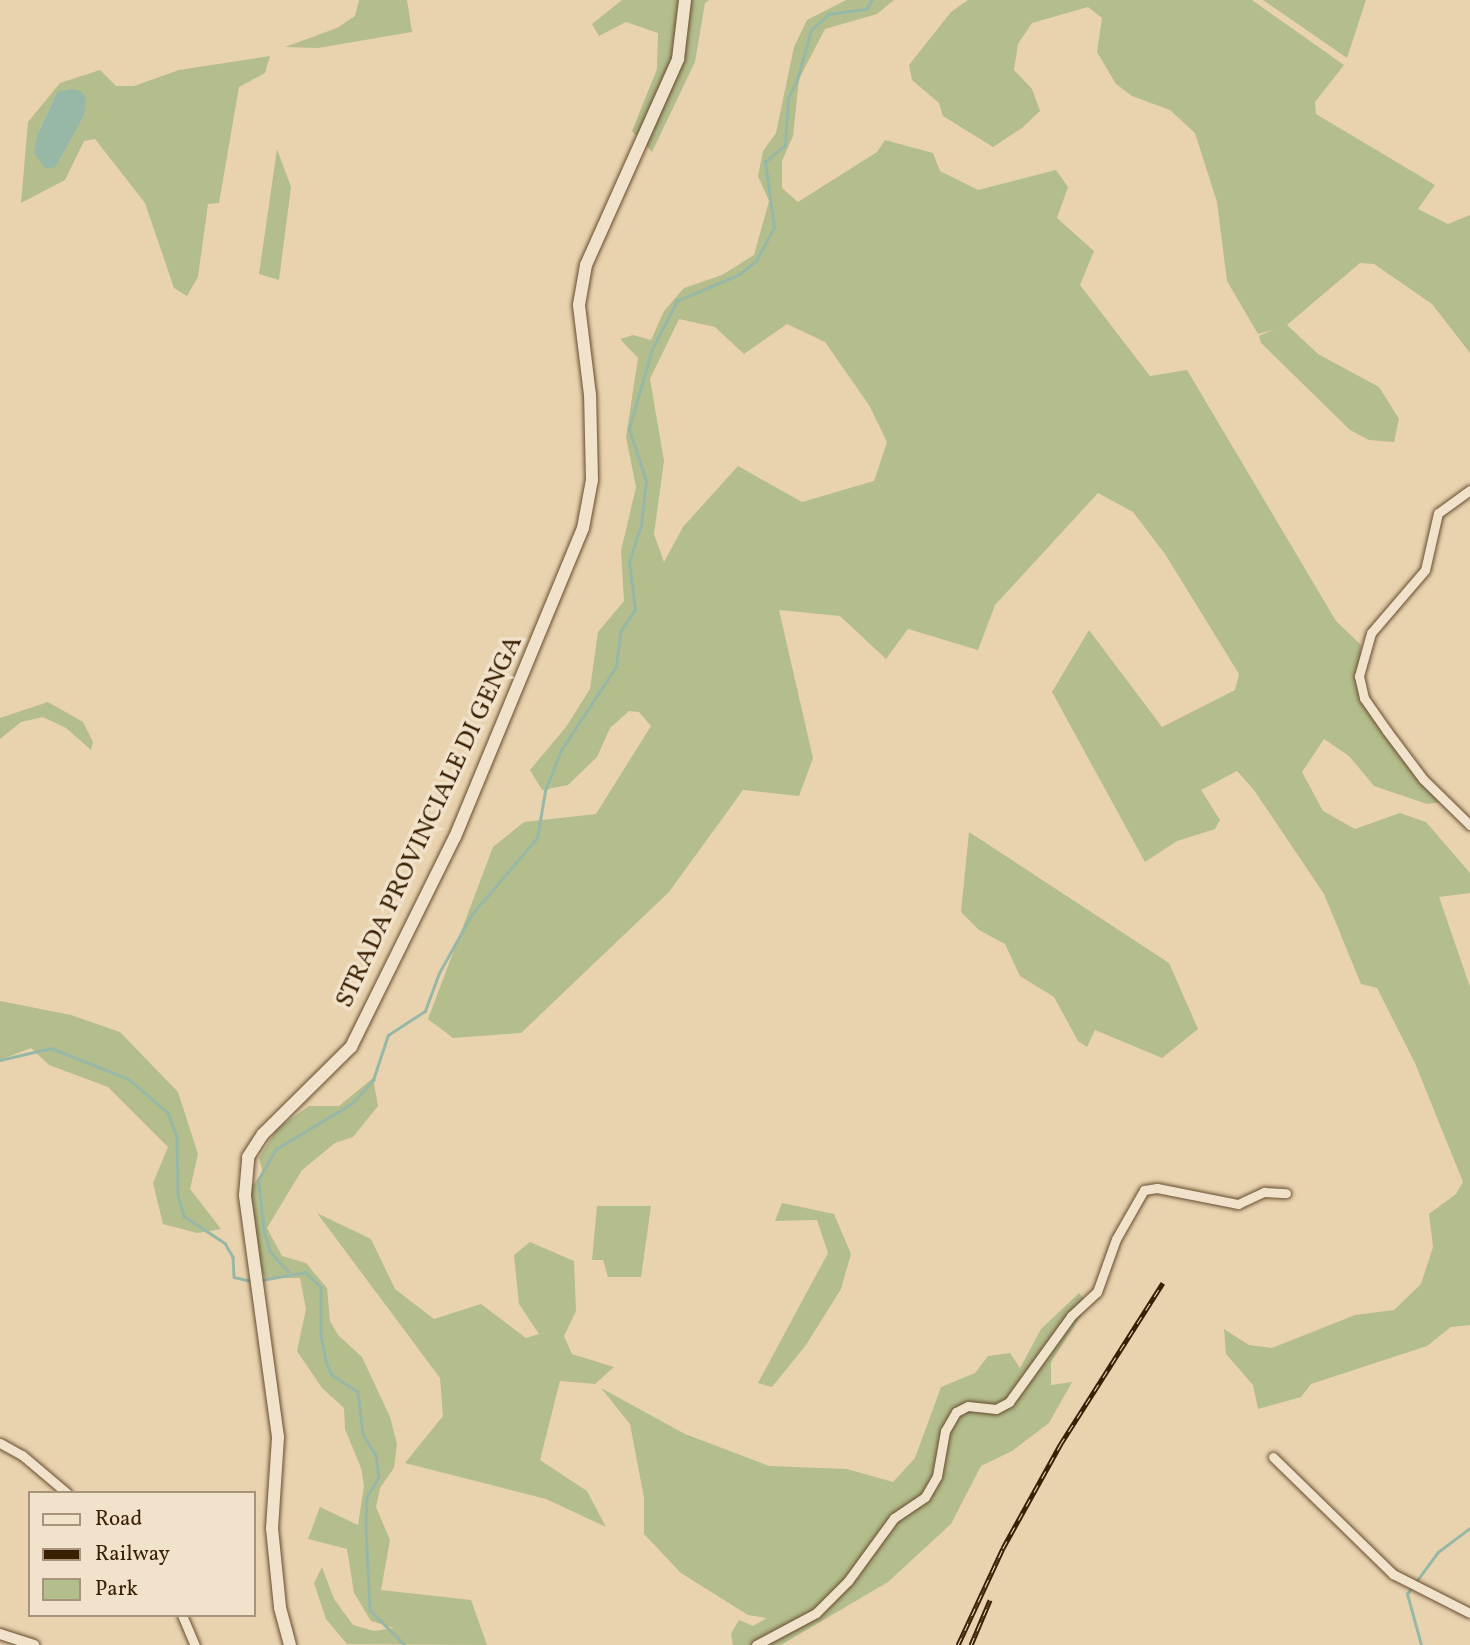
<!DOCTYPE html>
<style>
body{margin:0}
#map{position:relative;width:1470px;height:1645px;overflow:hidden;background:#e9d3af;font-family:Vollkorn,serif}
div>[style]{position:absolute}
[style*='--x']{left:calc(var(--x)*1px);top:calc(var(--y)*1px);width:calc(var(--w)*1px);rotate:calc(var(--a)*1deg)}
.green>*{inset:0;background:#b4bd8c}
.water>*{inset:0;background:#98b8a7}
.stream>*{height:2.5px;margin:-1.25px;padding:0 1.25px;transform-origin:1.25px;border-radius:1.25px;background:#98b8a7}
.roads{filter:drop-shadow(0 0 2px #664d2e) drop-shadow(0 0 2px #664d2e)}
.minor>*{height:9px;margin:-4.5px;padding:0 4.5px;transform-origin:4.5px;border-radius:4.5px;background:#f1e2cb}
.tertiary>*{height:10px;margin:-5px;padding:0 5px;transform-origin:5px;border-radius:5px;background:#f1e2cb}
.secondary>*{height:12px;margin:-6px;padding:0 6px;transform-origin:6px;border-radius:6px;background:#f1e2cb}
.rail>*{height:5px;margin-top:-2.5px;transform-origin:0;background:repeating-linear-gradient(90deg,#f1e2cb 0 8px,#3a2003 0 16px);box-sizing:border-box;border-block:2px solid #3a2003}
span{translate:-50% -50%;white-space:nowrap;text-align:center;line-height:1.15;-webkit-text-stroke:7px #f1e2cb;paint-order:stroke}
.street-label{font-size:26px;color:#3a2003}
.legend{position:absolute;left:28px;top:1491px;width:228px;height:126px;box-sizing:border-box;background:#f1e2cb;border:2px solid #a8947b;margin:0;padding:9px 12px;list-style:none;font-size:21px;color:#3a2003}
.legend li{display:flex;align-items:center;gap:14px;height:35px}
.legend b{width:35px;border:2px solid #a8947b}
</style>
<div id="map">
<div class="green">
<div style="clip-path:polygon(359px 0,407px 0,412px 32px,318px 48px,285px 47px,337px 28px,355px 16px)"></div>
<div style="clip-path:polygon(622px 0,709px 0,705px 3px,695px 62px,652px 152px,632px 131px,657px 69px,658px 33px,626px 22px,599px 36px,592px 24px)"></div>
<div style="clip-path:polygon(evenodd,846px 0,894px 0,877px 14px,825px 29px,799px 79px,793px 136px,782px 161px,782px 188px,798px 202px,877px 152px,885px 140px,933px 153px,940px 171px,978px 190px,1056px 170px,1068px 187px,1057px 218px,1094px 251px,1080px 285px,1150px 376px,1187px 370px,1336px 621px,1361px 645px,1360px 696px,1443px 802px,1427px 804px,1374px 786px,1349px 756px,1324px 739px,1302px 772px,1323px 811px,1355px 829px,1400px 813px,1426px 822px,1470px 873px,1470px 893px,1439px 897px,1470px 987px,1470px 1325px,1451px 1327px,1427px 1346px,1311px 1384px,1301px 1397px,1258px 1409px,1253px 1385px,1226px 1354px,1224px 1329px,1249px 1345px,1272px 1348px,1355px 1315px,1394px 1310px,1421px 1284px,1433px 1247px,1429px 1214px,1456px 1194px,1463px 1182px,1415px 1063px,1377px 988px,1361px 984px,1324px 894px,1254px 790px,1237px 771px,1201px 790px,1220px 820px,1215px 829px,1177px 841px,1145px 862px,1052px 692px,1089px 630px,1162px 727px,1235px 690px,1239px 674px,1165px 554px,1133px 512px,1098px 493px,995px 605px,978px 650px,908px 629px,886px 659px,840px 616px,779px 610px,813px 758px,799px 796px,743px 790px,669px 892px,521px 1033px,453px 1038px,428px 1019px,493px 847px,524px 822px,596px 814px,651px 726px,639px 712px,629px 711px,610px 728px,597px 757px,568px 785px,542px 790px,530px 770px,566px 727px,590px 689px,598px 632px,624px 601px,621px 551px,636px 487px,626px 437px,638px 358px,620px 339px,633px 335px,651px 340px,664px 311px,684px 288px,722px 275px,754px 255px,769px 201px,758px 176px,763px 151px,776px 133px,794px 47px,807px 20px,846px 0,679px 319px,715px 327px,744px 354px,787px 324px,825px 342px,869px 405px,887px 442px,874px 481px,802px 502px,738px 466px,683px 527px,664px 562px,654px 534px,664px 461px,650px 379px,679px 319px)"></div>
<div style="clip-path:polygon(968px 0,1252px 0,1344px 65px,1315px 102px,1316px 114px,1435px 185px,1418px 209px,1448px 224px,1470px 215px,1470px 353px,1432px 304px,1374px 264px,1360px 263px,1287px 325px,1318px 354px,1379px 387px,1399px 419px,1394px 442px,1369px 440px,1350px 430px,1261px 343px,1259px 336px,1275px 329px,1258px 334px,1227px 281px,1217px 202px,1195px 133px,1170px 110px,1132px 96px,1116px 84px,1097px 52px,1102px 18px,1088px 7px,1032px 23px,1018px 44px,1014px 70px,1032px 89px,1040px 111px,1022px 128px,993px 147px,943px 116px,939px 103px,912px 80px,909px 65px,951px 12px)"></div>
<div style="clip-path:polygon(1263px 0,1366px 0,1347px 58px)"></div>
<div style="clip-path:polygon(evenodd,270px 56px,265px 73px,239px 87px,219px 203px,208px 204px,198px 277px,187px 296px,174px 288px,145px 203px,95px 139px,84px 141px,65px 180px,21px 203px,28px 122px,60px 83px,100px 70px,116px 86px,134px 86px,179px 70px,270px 56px,57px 92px,84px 116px,56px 167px,38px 133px,57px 92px)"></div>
<div style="clip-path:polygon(277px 149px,291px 187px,279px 280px,259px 274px)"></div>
<div style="clip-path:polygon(48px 702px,83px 722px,93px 742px,91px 750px,66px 728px,43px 717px,21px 722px,0 739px,0 718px)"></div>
<div style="clip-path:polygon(969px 832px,1169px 963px,1198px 1029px,1162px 1058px,1095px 1030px,1087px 1047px,1078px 1041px,1054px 997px,1020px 976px,1005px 944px,979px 930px,961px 912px)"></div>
<div style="clip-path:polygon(0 1001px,71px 1015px,120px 1032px,178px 1092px,198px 1154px,190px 1189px,221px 1229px,197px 1233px,163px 1224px,153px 1183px,168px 1147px,108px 1087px,49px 1065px,31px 1048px,0 1060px)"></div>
<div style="clip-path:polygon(373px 1078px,378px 1106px,353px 1137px,335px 1143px,302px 1170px,267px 1228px,282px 1256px,306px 1263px,327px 1288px,330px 1321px,338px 1335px,362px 1357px,390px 1417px,397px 1444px,394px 1468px,380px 1488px,376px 1507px,390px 1540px,381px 1590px,471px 1600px,487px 1645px,347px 1644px,326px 1619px,314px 1583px,322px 1567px,334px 1599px,353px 1625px,374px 1631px,394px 1628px,371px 1621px,354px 1593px,347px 1549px,308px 1539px,320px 1507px,358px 1525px,364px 1486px,361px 1468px,345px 1429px,344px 1408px,322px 1388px,297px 1351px,306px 1309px,300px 1278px,265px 1278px,255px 1253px,247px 1191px,263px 1173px,259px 1158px,277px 1129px,309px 1106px,339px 1106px)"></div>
<div style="clip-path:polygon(782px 1203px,834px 1214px,851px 1254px,841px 1289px,806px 1345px,772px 1387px,758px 1383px,828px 1253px,817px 1220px,775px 1221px)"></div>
<div style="clip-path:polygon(597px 1206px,651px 1206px,641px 1277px,608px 1277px,603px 1260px,592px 1260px)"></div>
<div style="clip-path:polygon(317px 1213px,371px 1239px,395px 1289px,434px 1319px,481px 1304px,526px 1338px,539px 1334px,519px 1304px,514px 1255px,530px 1242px,574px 1261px,576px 1311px,564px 1336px,572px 1354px,614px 1367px,595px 1384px,560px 1381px,540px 1460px,587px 1491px,606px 1527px,546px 1499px,405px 1463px,443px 1416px,440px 1378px)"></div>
<div style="clip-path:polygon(1079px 1293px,1086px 1301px,1081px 1316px,1051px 1362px,1051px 1385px,1072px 1382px,1049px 1423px,1012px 1451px,981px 1466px,951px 1524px,888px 1582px,781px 1645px,733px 1645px,731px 1634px,739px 1620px,753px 1626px,767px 1618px,748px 1615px,681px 1573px,644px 1534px,644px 1498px,630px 1424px,601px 1388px,685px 1434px,769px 1466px,847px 1469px,893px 1482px,915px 1458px,941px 1387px,975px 1373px,988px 1356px,1010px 1353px,1020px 1368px,1041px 1329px)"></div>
</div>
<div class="water">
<div style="clip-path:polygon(71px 89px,81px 91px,86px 98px,84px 116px,56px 167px,46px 169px,34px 153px,38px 133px,57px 92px)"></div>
</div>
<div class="stream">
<div style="--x:0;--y:1060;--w:52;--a:-13.2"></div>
<div style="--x:51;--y:1048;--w:84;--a:21.7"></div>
<div style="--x:129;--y:1079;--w:52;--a:41.1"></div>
<div style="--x:168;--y:1113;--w:25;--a:69"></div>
<div style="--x:177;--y:1136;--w:59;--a:89"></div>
<div style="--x:178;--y:1195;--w:22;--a:74"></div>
<div style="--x:184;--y:1216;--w:49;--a:33.4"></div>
<div style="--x:225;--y:1243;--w:16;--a:60"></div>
<div style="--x:233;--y:1257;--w:20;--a:87"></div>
<div style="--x:234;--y:1277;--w:18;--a:13"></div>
<div style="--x:288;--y:1272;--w:27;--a:-132"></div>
<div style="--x:270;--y:1252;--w:21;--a:-107"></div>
<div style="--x:264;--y:1232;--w:52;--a:-96.6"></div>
<div style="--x:258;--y:1180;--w:36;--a:-60"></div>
<div style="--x:276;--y:1149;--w:87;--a:-31"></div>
<div style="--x:351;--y:1104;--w:33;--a:-47"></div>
<div style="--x:373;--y:1080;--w:47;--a:-71.6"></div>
<div style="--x:388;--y:1035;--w:44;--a:-33"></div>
<div style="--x:425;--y:1011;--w:40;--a:-69.8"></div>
<div style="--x:439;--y:973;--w:68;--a:-60.8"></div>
<div style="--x:472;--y:914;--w:100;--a:-49.5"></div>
<div style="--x:537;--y:838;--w:48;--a:-80.3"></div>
<div style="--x:545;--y:791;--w:44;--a:-68.7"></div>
<div style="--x:561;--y:750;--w:100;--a:-56.5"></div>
<div style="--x:616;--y:667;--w:35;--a:-83"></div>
<div style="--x:620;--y:632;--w:27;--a:-56"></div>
<div style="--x:635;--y:610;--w:48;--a:-97.1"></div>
<div style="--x:629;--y:562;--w:38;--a:-72"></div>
<div style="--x:641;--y:526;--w:45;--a:-83.7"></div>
<div style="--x:646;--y:481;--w:55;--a:-108.1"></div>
<div style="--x:629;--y:429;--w:83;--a:-74"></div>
<div style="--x:652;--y:349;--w:54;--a:-62.5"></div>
<div style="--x:677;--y:301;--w:69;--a:-23.2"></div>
<div style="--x:740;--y:274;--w:21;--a:-39"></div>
<div style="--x:756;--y:261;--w:38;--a:-62"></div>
<div style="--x:774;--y:227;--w:66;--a:-97.9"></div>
<div style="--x:765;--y:162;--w:26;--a:-40"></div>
<div style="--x:785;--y:145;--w:47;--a:-86.3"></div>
<div style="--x:788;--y:98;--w:20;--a:-63"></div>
<div style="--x:797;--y:80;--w:52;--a:-74.4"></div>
<div style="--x:811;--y:30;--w:24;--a:-42"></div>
<div style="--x:829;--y:14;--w:37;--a:-8"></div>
<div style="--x:866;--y:9;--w:11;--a:-56"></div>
<div style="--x:262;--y:1280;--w:44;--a:-10.5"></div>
<div style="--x:305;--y:1272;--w:22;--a:43"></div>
<div style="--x:321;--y:1287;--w:48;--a:90"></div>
<div style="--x:321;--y:1335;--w:26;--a:79"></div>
<div style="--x:326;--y:1361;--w:15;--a:67"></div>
<div style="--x:332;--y:1375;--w:31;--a:33"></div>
<div style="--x:358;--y:1392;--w:42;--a:83.2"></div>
<div style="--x:363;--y:1434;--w:26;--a:59"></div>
<div style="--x:376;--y:1456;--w:21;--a:82"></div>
<div style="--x:379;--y:1477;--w:24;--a:120"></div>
<div style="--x:367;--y:1498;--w:30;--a:92"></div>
<div style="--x:366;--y:1528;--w:82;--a:87.2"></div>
<div style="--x:370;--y:1610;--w:49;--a:45"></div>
<div style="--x:1421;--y:1645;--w:53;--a:-105.4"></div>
<div style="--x:1407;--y:1594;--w:52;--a:-53.6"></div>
<div style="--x:1438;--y:1552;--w:40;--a:-37"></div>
</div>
<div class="roads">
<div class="minor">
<div style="--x:1470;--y:490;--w:39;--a:144"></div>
<div style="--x:1438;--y:513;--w:58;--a:102.8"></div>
<div style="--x:1425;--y:570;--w:83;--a:130.6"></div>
<div style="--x:1371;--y:633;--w:45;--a:105.6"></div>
<div style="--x:1359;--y:676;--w:23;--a:77"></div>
<div style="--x:1364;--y:698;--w:40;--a:55.1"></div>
<div style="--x:1387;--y:731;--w:60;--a:53.1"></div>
<div style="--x:1423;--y:779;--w:66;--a:44.4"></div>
<div style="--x:0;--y:1443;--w:25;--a:29"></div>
<div style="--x:22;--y:1455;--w:59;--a:40.2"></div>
<div style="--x:1273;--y:1457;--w:168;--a:44.3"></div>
<div style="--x:1393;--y:1574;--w:86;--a:26.9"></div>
<div style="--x:182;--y:1615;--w:33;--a:67"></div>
<div style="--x:756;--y:1645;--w:68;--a:-28.1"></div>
<div style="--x:816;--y:1613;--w:45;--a:-45"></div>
<div style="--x:848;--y:1581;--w:78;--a:-53.9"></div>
<div style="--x:894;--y:1518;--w:37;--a:-34"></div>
<div style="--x:925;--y:1497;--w:24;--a:-60"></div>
<div style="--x:937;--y:1476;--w:46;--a:-79.9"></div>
<div style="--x:945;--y:1431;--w:22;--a:-60"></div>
<div style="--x:956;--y:1412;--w:13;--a:-27"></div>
<div style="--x:968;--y:1406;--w:28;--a:6"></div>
<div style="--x:996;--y:1409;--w:15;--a:-28"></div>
<div style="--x:1009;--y:1402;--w:106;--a:-54.2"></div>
<div style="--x:1071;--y:1316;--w:35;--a:-43"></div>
<div style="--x:1097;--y:1292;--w:56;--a:-70.3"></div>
<div style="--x:1116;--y:1239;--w:56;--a:-60.3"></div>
<div style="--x:1144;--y:1190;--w:13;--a:-9"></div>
<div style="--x:1157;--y:1188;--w:83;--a:11.2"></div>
<div style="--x:1238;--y:1204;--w:29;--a:-25"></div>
<div style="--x:1264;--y:1192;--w:22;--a:3"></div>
</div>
<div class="tertiary">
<div style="--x:0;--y:1634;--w:36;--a:18"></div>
</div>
<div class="secondary">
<div style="--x:290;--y:1645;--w:39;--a:-105"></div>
<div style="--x:280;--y:1607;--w:79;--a:-95.8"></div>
<div style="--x:272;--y:1528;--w:91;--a:-86.2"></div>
<div style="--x:278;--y:1437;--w:244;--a:-97.8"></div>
<div style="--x:245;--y:1195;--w:38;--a:-85"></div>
<div style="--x:248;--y:1157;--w:27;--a:-57"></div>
<div style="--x:263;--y:1134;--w:124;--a:-44.7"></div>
<div style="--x:351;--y:1047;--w:234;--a:-63.7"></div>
<div style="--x:455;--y:837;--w:334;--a:-67.5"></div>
<div style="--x:583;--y:528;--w:49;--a:-79.4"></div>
<div style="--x:592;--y:480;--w:85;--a:-91.3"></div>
<div style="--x:590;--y:395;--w:91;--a:-97"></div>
<div style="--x:579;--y:305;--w:41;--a:-80.1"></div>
<div style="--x:586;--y:265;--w:226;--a:-65.9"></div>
<div style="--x:678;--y:59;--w:59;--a:-83.2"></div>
</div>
</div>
<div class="rail">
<div style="--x:958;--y:1645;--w:107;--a:-65.1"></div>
<div style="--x:1003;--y:1548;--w:118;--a:-61"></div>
<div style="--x:1060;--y:1445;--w:192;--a:-57.6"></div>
<div style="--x:971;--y:1645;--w:49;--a:-67.1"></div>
</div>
<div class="street-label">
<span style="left:430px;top:822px;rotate:-65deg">STRADA PROVINCIALE DI GENGA</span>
</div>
<ul class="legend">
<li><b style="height:9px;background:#f1e2cb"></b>Road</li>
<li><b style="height:9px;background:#3a2003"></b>Railway</li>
<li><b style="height:19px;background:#b4bd8c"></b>Park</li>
</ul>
</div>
